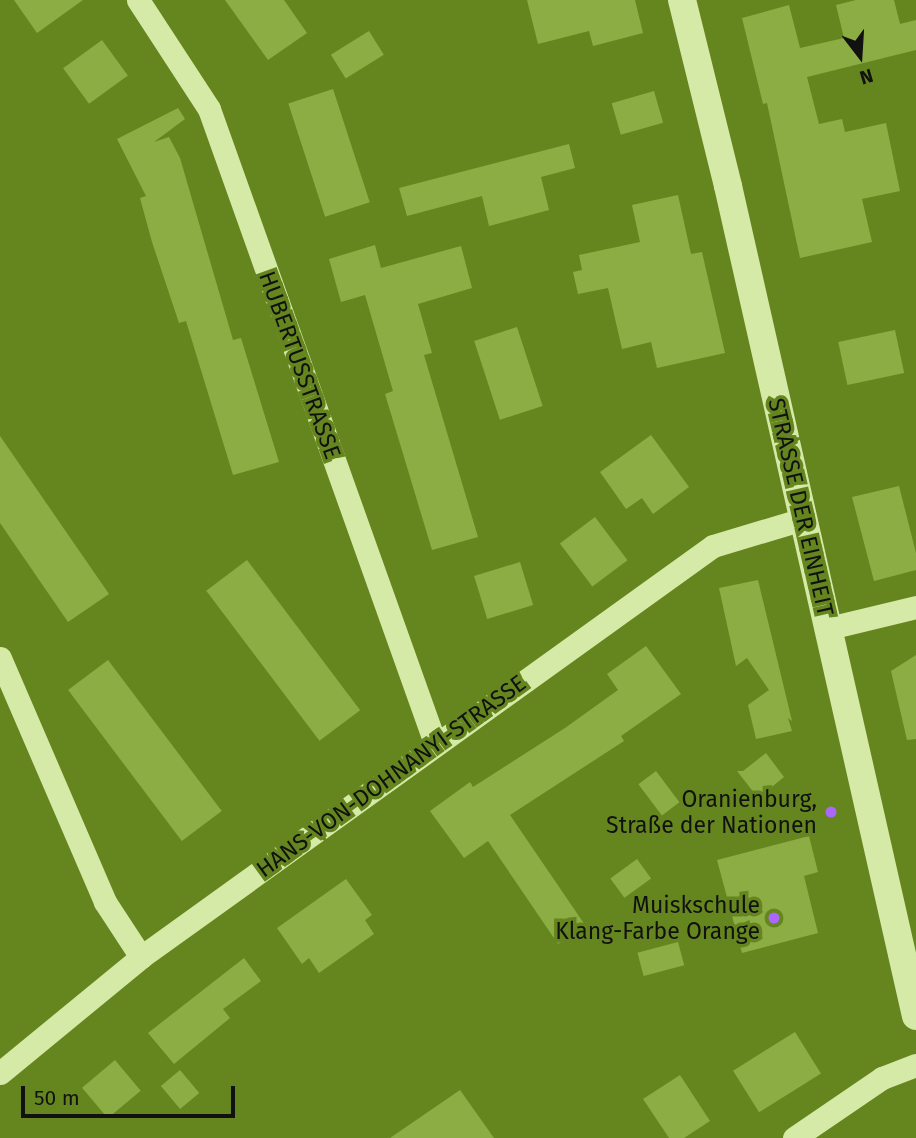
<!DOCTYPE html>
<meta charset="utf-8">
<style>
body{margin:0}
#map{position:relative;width:916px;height:1138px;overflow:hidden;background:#65861f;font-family:"Fira Sans",sans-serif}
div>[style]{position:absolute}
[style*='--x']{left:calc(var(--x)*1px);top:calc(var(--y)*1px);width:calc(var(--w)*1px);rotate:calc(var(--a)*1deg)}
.building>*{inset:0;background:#8cad43;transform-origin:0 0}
.minor>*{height:23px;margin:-11.5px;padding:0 11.5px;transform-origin:11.5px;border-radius:11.5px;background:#d6eaa7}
.tertiary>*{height:28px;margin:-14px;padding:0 14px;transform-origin:14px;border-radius:14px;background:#d6eaa7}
.dots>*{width:19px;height:19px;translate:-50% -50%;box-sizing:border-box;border:4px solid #65861f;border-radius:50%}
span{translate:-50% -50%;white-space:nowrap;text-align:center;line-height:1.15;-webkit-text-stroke:7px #65861f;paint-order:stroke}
.street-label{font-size:23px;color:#111}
.poi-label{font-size:23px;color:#111}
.right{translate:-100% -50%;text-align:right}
.north{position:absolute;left:825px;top:21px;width:70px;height:70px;-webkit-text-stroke:5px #65861f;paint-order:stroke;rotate:163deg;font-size:19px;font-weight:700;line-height:28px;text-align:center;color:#111}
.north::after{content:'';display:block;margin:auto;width:24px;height:32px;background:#111;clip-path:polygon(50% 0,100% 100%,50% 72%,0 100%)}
.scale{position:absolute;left:21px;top:1086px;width:214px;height:32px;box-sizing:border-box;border:4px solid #111;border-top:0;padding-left:9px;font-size:21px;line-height:24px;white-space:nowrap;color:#111;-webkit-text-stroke:5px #65861f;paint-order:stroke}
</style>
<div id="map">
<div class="building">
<div style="clip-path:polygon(14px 0,83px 0,37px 33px)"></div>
<div style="clip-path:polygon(225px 0,284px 0,307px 33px,268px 60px)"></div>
<div style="clip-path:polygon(527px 0,635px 0,643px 33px,593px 46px,589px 31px,538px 44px)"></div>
<div style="clip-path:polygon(856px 0,894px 0,900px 24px,916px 20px,916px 50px,807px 77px,819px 124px,842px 119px,845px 132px,886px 123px,900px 191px,862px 199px,872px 242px,800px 258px,767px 103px,763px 104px,742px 18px,789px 5px,800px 48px,844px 38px,836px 5px)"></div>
<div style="left:369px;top:31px;width:28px;height:45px;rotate:58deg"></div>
<div style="left:102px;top:40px;width:44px;height:48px;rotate:54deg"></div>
<div style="left:333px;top:89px;width:119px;height:47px;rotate:72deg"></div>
<div style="left:654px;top:91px;width:33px;height:44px;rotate:74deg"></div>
<div style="clip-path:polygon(178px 108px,185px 119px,154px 142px,169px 137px,180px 158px,233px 340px,241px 338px,279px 462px,233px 475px,186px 321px,179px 323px,152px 242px,140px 198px,146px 196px,117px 139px)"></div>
<div style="clip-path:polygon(569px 144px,575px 168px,541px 177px,549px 210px,489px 226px,482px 196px,407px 216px,399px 188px)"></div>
<div style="clip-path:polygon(678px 195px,691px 254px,702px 252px,725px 353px,657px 368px,651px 342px,622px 349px,608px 288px,578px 294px,573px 272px,582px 270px,579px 255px,640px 242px,632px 205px)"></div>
<div style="clip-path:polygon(375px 245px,381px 268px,461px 246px,472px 288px,418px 304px,432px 353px,424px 355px,478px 537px,432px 550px,385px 394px,393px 391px,365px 295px,341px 302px,329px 259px)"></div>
<div style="left:517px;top:327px;width:83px;height:45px;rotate:72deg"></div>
<div style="left:895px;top:330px;width:44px;height:58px;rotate:78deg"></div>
<div style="clip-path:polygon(651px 435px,689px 487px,653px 514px,642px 498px,626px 509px,600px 472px)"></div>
<div style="clip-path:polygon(0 436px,109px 594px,68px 622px,0 523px)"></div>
<div style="clip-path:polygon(899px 486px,916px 553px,916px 570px,874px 581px,852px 497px)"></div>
<div style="left:595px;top:517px;width:54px;height:44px;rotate:53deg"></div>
<div style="left:247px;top:560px;width:188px;height:51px;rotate:53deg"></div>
<div style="left:520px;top:562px;width:45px;height:48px;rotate:73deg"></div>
<div style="clip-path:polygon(758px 580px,792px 721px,788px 718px,792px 731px,756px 739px,748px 705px,769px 690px,747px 658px,736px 666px,719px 588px)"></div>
<div style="clip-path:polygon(646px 646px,681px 694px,621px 736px,624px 741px,510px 815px,585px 925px,558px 944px,488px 841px,464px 858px,430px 811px,470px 782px,473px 787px,565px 728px,618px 690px,607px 674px)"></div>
<div style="clip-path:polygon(916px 655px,916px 739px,907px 740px,891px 671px)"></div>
<div style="left:108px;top:660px;width:189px;height:50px;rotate:53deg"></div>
<div style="clip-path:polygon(766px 753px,784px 777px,758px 798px,737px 771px,743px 771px)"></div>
<div style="left:656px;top:771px;width:39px;height:22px;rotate:53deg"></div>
<div style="clip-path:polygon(809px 836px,818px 872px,804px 876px,818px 933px,742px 953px,717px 860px)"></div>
<div style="left:637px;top:859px;width:24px;height:33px;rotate:54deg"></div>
<div style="clip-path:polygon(346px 879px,372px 915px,365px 920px,374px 934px,319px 973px,309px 958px,302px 964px,277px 928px)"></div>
<div style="left:678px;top:942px;width:24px;height:42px;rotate:75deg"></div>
<div style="clip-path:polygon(244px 958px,261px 981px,223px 1009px,230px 1018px,174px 1064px,148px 1033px)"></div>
<div style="left:795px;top:1032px;width:49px;height:73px;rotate:58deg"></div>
<div style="left:115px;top:1060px;width:40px;height:43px;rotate:50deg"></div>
<div style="left:180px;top:1070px;width:30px;height:25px;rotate:50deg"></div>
<div style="clip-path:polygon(680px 1075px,710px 1121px,684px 1138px,669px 1138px,643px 1099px)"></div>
<div style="clip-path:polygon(460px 1090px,494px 1138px,390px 1138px)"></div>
</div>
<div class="minor">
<div style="--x:138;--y:0;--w:130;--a:56.9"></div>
<div style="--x:209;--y:109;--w:673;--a:70.38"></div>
<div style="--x:829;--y:628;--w:89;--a:-13.6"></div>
<div style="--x:0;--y:658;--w:266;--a:66.7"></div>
<div style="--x:105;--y:902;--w:66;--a:56.8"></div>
<div style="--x:0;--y:1073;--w:183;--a:-39.4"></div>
<div style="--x:141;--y:957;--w:704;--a:-35.7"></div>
<div style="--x:713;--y:546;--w:94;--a:-16.7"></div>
<div style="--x:794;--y:1138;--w:107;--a:-34.3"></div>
<div style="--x:882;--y:1078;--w:36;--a:-21"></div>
</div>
<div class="tertiary">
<div style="--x:682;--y:0;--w:192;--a:76.1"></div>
<div style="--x:728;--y:186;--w:851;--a:77.24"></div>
</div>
<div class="dots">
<div style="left:831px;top:812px;background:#ab67f9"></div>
<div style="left:774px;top:918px;background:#ab67f9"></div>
</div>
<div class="street-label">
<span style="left:300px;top:365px;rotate:70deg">HUBERTUSSTRASSE</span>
<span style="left:801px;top:507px;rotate:77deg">STRASSE DER EINHEIT</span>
<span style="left:391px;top:776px;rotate:-36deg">HANS-VON-DOHNANYI-STRASSE</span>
</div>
<div class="poi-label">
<span class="right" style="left:817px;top:812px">Oranienburg,<br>Straße der Nationen</span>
<span class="right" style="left:760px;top:918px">Muiskschule<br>Klang-Farbe Orange</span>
</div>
<div class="north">N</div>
<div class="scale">50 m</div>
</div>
